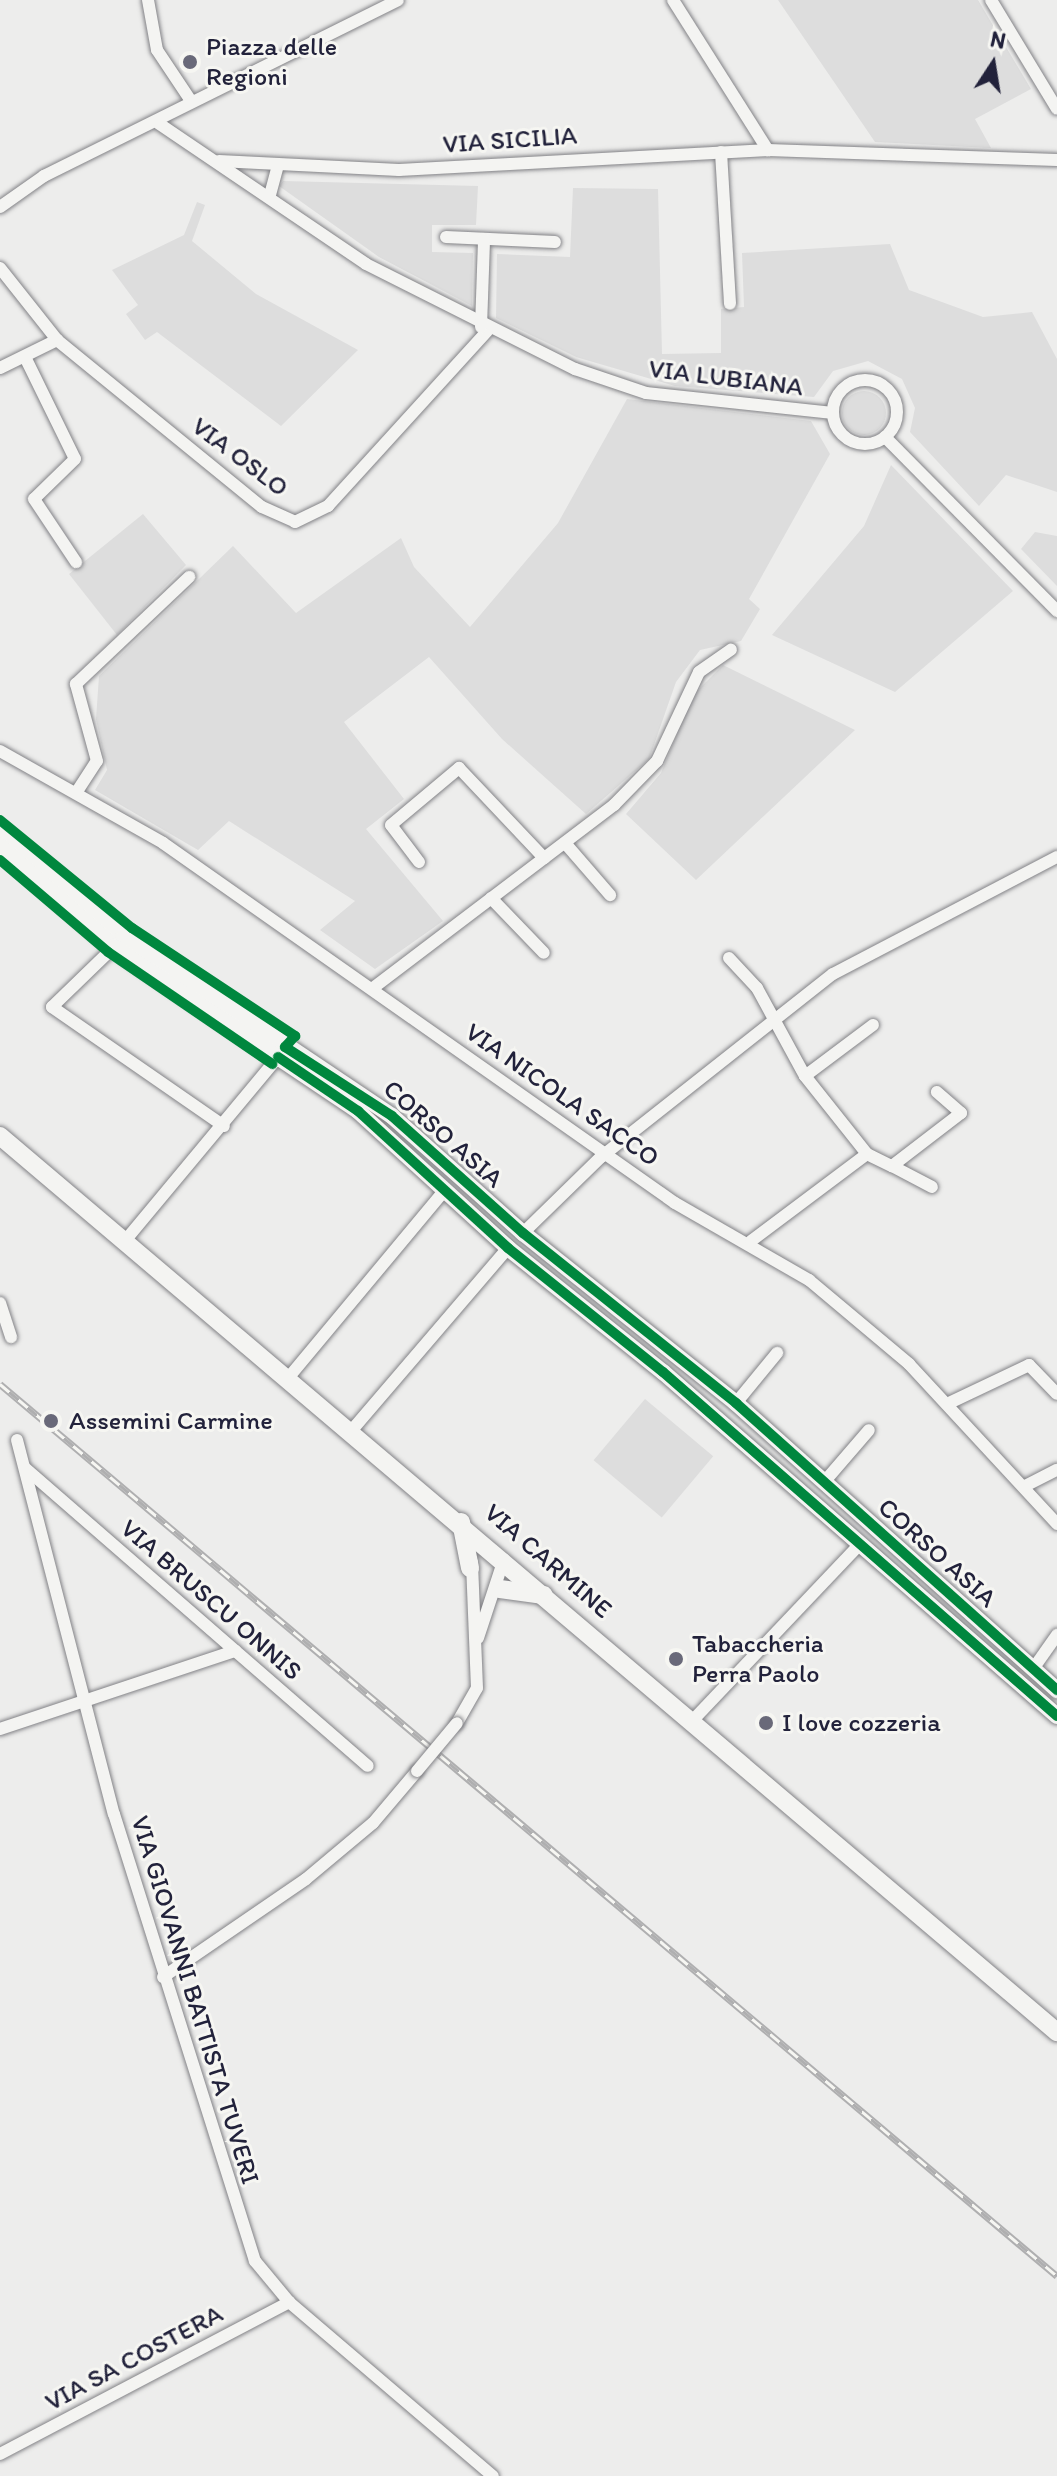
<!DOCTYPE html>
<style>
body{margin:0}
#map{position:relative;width:1057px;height:2476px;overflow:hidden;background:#ededec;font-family:Itim,sans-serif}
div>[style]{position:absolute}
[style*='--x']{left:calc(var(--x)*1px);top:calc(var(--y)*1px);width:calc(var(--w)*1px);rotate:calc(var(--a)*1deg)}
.built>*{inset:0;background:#ddd;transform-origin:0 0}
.round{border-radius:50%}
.roads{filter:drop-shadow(0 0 2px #828286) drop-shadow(0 0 2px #828286)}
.minor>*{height:12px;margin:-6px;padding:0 6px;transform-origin:6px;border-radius:6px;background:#f4f4f2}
.minor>.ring{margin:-6px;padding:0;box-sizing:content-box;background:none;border:12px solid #f4f4f2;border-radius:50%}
.tertiary>*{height:16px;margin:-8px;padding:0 8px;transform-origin:8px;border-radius:8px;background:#f4f4f2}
.secondary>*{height:18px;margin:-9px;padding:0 9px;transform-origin:9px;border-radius:9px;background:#f4f4f2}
.rail>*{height:7px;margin-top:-3.5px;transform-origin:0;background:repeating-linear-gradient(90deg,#f6f6f2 0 12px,#afafb0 0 24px);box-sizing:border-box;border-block:2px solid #afafb0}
.bridges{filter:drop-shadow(0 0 2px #828286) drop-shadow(0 0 2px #828286)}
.minor-bridge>*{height:12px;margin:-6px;padding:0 6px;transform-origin:6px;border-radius:6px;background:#f4f4f2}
.cycleway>*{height:10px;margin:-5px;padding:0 5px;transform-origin:5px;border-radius:5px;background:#00873e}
.dots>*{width:22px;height:22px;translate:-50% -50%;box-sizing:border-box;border:4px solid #f6f6f2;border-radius:50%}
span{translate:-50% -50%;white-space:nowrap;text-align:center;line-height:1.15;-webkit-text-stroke:6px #f6f6f2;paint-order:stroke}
.poi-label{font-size:26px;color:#22223b}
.left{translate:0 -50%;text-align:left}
.street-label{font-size:26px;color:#22223b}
.north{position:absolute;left:953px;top:24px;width:80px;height:80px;-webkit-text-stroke:6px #f6f6f2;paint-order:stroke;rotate:12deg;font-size:22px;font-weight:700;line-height:32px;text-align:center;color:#22223b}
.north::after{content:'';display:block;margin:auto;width:28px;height:36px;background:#22223b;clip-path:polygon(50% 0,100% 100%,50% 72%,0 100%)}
</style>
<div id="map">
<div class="built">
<div style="clip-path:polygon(778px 0,978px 0,1031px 89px,975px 119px,991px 148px,875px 142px)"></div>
<div style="clip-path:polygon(283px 181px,478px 186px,476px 225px,432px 225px,432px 252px,473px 253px,472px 306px,379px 257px,279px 186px)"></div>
<div style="clip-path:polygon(573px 188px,658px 189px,662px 354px,721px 353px,721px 309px,744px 307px,742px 253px,890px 244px,909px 290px,983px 317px,1032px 312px,1057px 359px,1057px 492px,1006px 475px,979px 506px,910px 432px,915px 408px,902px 379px,868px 361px,833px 371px,814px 397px,675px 386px,576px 357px,496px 318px,497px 254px,570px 257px)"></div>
<div style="clip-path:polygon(197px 202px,205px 205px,192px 241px,256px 294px,358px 350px,281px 426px,157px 332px,145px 340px,126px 314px,138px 305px,112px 270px,184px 235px)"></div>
<div class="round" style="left:842px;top:391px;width:44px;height:44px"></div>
<div style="clip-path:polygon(627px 399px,811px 421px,830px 454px,749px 599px,760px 609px,741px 641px,700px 650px,676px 682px,649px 759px,586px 814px,502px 739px,429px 657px,344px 722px,404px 799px,366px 829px,443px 921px,375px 969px,320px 930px,355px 901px,229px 821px,198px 850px,95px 790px,107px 770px,96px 719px,99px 676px,233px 546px,296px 613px,401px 538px,414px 567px,470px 627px,558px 523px)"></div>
<div style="clip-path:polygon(891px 465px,1013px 591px,895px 692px,772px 635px,864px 526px)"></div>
<div style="clip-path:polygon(143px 514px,186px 565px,117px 635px,69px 574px)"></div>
<div style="clip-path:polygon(1035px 532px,1057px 536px,1057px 586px,1021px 549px)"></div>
<div style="clip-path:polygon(723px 665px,855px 730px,696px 880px,626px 814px,661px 773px,693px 695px)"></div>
<div style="left:645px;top:1399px;width:89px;height:80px;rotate:40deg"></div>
</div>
<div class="roads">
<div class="minor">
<div style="--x:148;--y:0;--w:51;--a:79.8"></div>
<div style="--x:157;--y:50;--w:61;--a:56.3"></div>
<div style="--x:673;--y:0;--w:178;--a:57.7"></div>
<div style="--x:991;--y:0;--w:127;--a:58.8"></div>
<div style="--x:158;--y:123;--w:251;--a:34.1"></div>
<div style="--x:366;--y:264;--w:234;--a:26.7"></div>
<div style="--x:575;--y:369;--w:75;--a:18.7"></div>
<div style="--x:646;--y:393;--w:188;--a:6.1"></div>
<div style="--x:721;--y:152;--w:152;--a:86.6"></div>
<div style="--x:219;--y:161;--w:180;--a:2.9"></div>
<div style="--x:399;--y:170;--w:370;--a:-3.1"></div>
<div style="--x:768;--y:150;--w:289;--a:2"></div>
<div style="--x:270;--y:195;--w:31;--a:-75"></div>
<div style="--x:0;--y:207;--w:54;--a:-35.2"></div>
<div style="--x:44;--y:176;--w:395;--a:-26.4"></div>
<div style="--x:446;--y:237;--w:109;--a:2.6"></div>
<div style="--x:0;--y:268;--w:92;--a:51.6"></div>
<div style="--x:57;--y:340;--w:264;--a:39.2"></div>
<div style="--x:262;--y:507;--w:36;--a:24"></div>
<div style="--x:295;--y:522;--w:37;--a:-26"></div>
<div style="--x:328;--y:506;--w:236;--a:-47.7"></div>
<div style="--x:481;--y:327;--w:88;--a:-88"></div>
<div style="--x:26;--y:359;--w:111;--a:63.9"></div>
<div style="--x:75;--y:459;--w:57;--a:135.7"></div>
<div style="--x:34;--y:499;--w:76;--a:56.3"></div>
<div style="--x:0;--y:368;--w:64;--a:-26.2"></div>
<div class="ring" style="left:833px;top:380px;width:52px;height:52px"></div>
<div style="--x:885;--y:437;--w:245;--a:45.3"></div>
<div style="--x:0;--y:751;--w:187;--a:29.4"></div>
<div style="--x:163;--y:843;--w:626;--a:35.11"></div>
<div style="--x:675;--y:1203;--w:155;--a:29.9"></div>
<div style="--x:809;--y:1280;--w:131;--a:40"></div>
<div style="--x:909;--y:1364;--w:218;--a:47.2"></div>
<div style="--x:76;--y:793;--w:38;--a:-57"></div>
<div style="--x:97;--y:761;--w:80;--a:-105.3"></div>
<div style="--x:76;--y:684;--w:156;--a:-43.4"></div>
<div style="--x:565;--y:843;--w:69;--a:49.1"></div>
<div style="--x:419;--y:862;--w:46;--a:-127.1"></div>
<div style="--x:391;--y:825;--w:89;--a:-40"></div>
<div style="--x:459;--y:768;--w:124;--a:46.6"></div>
<div style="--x:491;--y:898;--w:76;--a:46.1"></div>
<div style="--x:118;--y:943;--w:92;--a:135.9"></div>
<div style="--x:52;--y:1007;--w:209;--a:34.7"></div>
<div style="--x:729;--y:958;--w:41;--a:47"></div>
<div style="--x:757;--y:988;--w:100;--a:61.4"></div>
<div style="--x:805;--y:1076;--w:100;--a:51.5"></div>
<div style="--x:867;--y:1154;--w:28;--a:26"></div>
<div style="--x:892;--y:1166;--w:87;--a:-37.5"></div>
<div style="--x:961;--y:1113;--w:32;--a:-139"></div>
<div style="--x:373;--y:988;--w:303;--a:-37.2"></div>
<div style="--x:614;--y:805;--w:62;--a:-45.7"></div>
<div style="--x:657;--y:761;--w:98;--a:-64.7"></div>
<div style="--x:699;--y:672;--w:39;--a:-35"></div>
<div style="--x:805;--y:1076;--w:85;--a:-36.9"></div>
<div style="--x:892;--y:1166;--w:45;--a:27.7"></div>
<div style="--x:523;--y:1233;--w:109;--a:-44.3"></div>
<div style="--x:601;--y:1157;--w:295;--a:-38.3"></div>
<div style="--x:833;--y:974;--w:253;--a:-27.6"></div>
<div style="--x:751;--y:1241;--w:145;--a:-36.9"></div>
<div style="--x:124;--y:1242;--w:249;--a:-50.2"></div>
<div style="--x:0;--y:1303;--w:36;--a:72"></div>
<div style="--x:289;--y:1377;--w:244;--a:-50.2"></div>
<div style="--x:736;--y:1403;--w:65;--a:-50.6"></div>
<div style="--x:947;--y:1404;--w:91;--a:-25.4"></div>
<div style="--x:1029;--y:1365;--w:40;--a:46"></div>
<div style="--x:352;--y:1430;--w:240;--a:-49.4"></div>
<div style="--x:17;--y:1440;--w:386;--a:75.5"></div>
<div style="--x:114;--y:1814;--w:469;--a:72.5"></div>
<div style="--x:255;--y:2261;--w:53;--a:50.3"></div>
<div style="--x:289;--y:2302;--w:268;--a:40.5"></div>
<div style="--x:25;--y:1468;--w:454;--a:41"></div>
<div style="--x:825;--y:1481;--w:67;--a:-49.2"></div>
<div style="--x:1025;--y:1486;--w:36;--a:-27"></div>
<div style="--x:478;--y:1638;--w:83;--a:-71.8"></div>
<div style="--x:1033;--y:1669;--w:42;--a:-54.8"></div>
<div style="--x:693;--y:1720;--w:241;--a:-46.5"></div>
<div style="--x:457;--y:1723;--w:40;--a:-60.3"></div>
<div style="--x:477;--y:1688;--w:126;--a:-92.3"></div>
<div style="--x:0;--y:1729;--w:248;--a:-18.4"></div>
<div style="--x:163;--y:1977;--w:173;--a:-34.4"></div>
<div style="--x:306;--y:1879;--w:87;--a:-39.9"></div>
<div style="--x:373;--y:1823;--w:68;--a:-49.8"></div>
<div style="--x:0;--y:2454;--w:327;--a:-27.7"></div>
</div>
<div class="tertiary">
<div style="--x:0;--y:833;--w:161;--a:39.7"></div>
<div style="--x:124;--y:936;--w:323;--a:33.9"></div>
<div style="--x:392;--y:1116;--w:176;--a:41.8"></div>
<div style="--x:523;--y:1233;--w:273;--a:38.6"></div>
<div style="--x:736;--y:1403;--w:431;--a:41.8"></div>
<div style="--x:0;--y:846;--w:152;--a:41.5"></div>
<div style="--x:114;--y:947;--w:294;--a:33.9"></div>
<div style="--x:358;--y:1111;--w:203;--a:42.4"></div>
<div style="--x:508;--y:1248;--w:198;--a:38.7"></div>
<div style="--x:663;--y:1372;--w:523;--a:41.12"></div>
</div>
<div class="secondary">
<div style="--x:0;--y:1136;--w:1386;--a:40.29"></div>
<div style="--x:461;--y:1522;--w:47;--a:78.9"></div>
<div style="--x:500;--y:1589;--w:44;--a:7.8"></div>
</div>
</div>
<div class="rail">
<div style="--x:0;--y:1384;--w:1383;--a:40.16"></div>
</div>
<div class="bridges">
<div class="minor-bridge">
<div style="--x:417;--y:1771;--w:62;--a:-50.2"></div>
</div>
</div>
<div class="cycleway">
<div style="--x:0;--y:820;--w:171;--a:39.3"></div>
<div style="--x:132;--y:928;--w:196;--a:33.5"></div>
<div style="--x:295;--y:1036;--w:15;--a:132"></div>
<div style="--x:285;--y:1047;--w:127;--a:32.8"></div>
<div style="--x:392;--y:1116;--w:176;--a:41.8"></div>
<div style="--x:523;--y:1233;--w:273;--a:38.6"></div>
<div style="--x:736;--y:1403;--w:431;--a:41.8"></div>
<div style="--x:0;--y:860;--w:142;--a:40.4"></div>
<div style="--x:108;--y:952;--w:199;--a:34.3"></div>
<div style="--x:278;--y:1057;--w:97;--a:34"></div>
<div style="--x:358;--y:1111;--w:203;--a:42.4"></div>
<div style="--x:508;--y:1248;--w:198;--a:38.7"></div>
<div style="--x:663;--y:1372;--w:523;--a:41.12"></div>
</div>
<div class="dots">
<div style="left:190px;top:62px;background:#696979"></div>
<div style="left:51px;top:1421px;background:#696979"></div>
<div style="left:676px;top:1659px;background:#696979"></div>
<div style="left:766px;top:1723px;background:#696979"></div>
</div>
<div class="poi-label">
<span class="left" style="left:206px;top:62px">Piazza delle<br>Regioni</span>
<span class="left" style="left:69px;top:1421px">Assemini Carmine</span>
<span class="left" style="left:692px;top:1659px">Tabaccheria<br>Perra Paolo</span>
<span class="left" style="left:782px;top:1723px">I love cozzeria</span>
</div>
<div class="street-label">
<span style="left:510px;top:140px;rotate:-4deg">VIA SICILIA</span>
<span style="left:726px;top:378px;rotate:7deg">VIA LUBIANA</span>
<span style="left:240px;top:457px;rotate:37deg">VIA OSLO</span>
<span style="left:562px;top:1095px;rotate:35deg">VIA NICOLA SACCO</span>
<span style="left:443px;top:1134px;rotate:41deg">CORSO ASIA</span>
<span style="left:937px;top:1553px;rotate:42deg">CORSO ASIA</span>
<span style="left:548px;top:1561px;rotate:41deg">VIA CARMINE</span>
<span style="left:211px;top:1600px;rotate:41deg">VIA BRUSCU ONNIS</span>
<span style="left:195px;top:2000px;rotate:73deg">VIA GIOVANNI BATTISTA TUVERI</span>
<span style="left:134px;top:2358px;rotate:-28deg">VIA SA COSTERA</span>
</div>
<div class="north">N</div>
</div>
